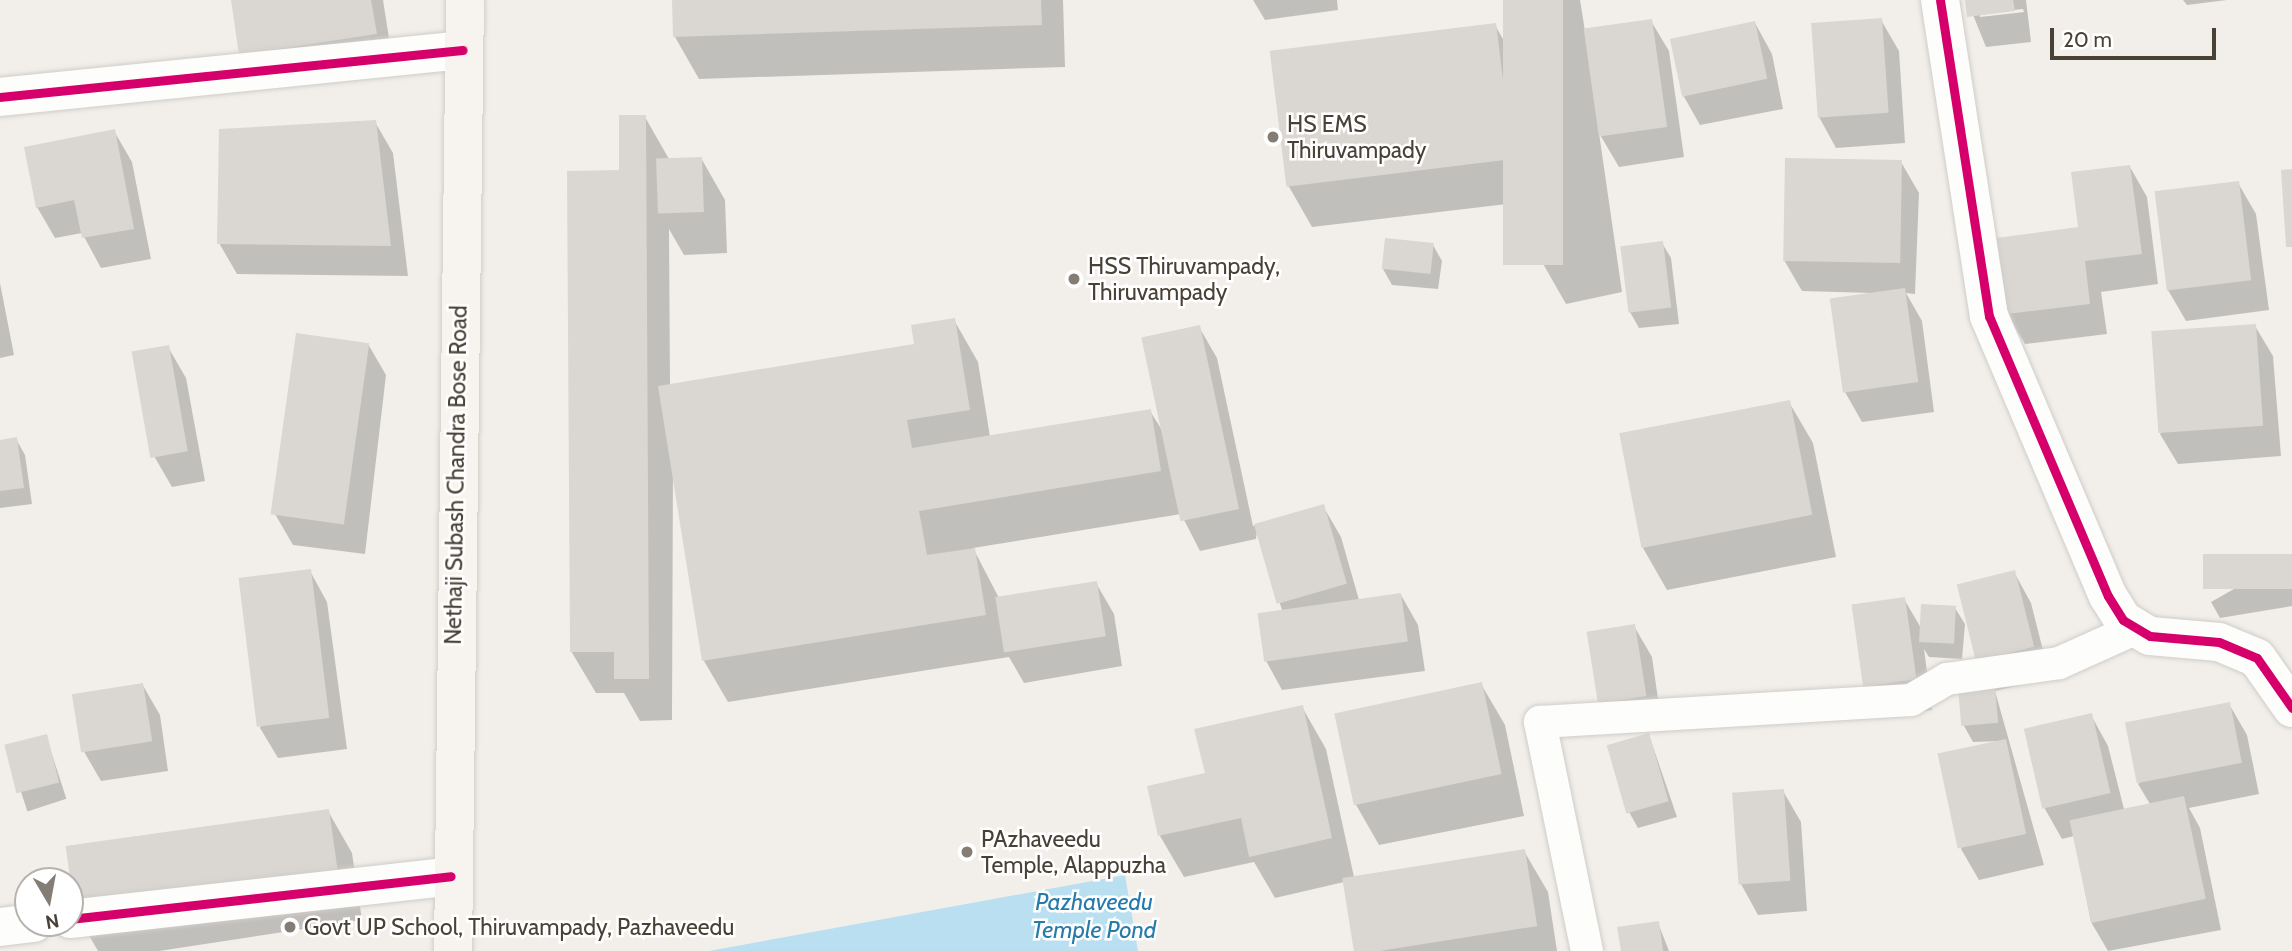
<!DOCTYPE html>
<style>
body{margin:0}
#map{position:relative;width:2292px;height:951px;overflow:hidden;background:#f2efeb;font-family:Cabin,sans-serif}
div>[style]{position:absolute}
[style*='--x']{left:calc(var(--x)*1px);top:calc(var(--y)*1px);width:calc(var(--w)*1px);rotate:calc(var(--a)*1deg)}
.water>*{inset:0;background:#badff1}
.shadow>*{inset:0;background:#0003;transform-origin:0 0}
.building>*{inset:0;background:#dad6d2;transform-origin:0 0}
.roads{filter:drop-shadow(0 0 2px #d0cdc8) drop-shadow(0 0 2px #d0cdc8)}
.service>*{height:32px;margin:-16px;padding:0 16px;transform-origin:16px;border-radius:16px;background:#fdfdfc}
.minor>*{height:38px;margin:-19px;padding:0 19px;transform-origin:19px;border-radius:19px;background:#fdfdfc}
.secondary>*{height:38px;margin:-19px;padding:0 19px;transform-origin:19px;border-radius:19px;background:#f7f4ef}
.cycleway>*{height:9px;margin:-4.5px;padding:0 4.5px;transform-origin:4.5px;border-radius:4.5px;background:#d6006c}
.dots>*{width:19px;height:19px;translate:-50% -50%;box-sizing:border-box;border:4px solid #fff;border-radius:50%}
span{translate:-50% -50%;white-space:nowrap;text-align:center;line-height:1.15;-webkit-text-stroke:5px #fff;paint-order:stroke}
.poi-label{font-size:23px;color:#494036}
.left{translate:0 -50%;text-align:left}
.street-label{font-size:23px;color:#494036}
.water-label{font-size:24px;color:#277baa;font-style:italic}
.north{position:absolute;left:14px;top:867px;width:70px;height:70px;box-sizing:border-box;background:#fff;border:2px solid #b6b3af;border-radius:50%;rotate:170deg;font-size:19px;font-weight:700;line-height:28px;text-align:center;color:#494036}
.north::after{content:'';display:block;margin:auto;width:24px;height:32px;background:#847d75;clip-path:polygon(50% 0,100% 100%,50% 72%,0 100%)}
.scale{position:absolute;left:2050px;top:28px;width:166px;height:32px;box-sizing:border-box;border:4px solid #494036;border-top:0;padding-left:9px;font-size:21px;line-height:24px;white-space:nowrap;color:#494036;-webkit-text-stroke:5px #fff;paint-order:stroke}
</style>
<div id="map">
<div class="water">
<div style="clip-path:polygon(1125px 875px,1138px 951px,709px 951px)"></div>
</div>
<div class="shadow">
<div style="clip-path:polygon(233px 0,383px 0,393px 64px,259px 85px)"></div>
<div style="clip-path:polygon(674px 0,1063px 0,1065px 67px,699px 79px,675px 37px)"></div>
<div style="clip-path:polygon(1253px 0,1337px 0,1338px 10px,1265px 20px)"></div>
<div style="clip-path:polygon(1504px 0,1580px 0,1585px 31px,1651px 21px,1669px 51px,1684px 157px,1619px 167px,1599px 133px,1622px 292px,1566px 304px,1542px 262px,1533px 201px,1312px 227px,1288px 185px,1272px 51px,1495px 25px,1512px 55px)"></div>
<div style="clip-path:polygon(evenodd,1967px 0,2026px 0,2031px 42px,1986px 47px,1967px 0,2023px 9px,2024px 12px,1980px 17px,1980px 14px,2023px 9px)"></div>
<div style="clip-path:polygon(2183px 0,2227px 0,2187px 5px)"></div>
<div style="clip-path:polygon(1881px 20px,1899px 51px,1905px 143px,1836px 148px,1819px 117px)"></div>
<div style="clip-path:polygon(1755px 23px,1772px 54px,1783px 109px,1700px 125px,1683px 95px,1672px 39px)"></div>
<div style="clip-path:polygon(645px 117px,669px 159px,701px 158px,725px 200px,727px 253px,684px 255px,669px 229px,670px 386px,916px 346px,954px 320px,978px 362px,990px 437px,1150px 411px,1162px 430px,1199px 327px,1217px 358px,1253px 526px,1323px 506px,1341px 537px,1359px 600px,1401px 595px,1418px 625px,1425px 671px,1282px 690px,1265px 659px,1282px 610px,1257px 530px,1256px 539px,1200px 551px,1181px 514px,973px 548px,999px 598px,1096px 583px,1114px 614px,1122px 666px,1024px 683px,1009px 657px,728px 702px,704px 661px,673px 470px,672px 720px,640px 721px,624px 693px,596px 693px,571px 651px,621px 172px)"></div>
<div style="clip-path:polygon(375px 122px,393px 153px,408px 276px,237px 274px,219px 243px)"></div>
<div style="clip-path:polygon(114px 131px,132px 162px,151px 259px,101px 268px,82px 233px,55px 238px,37px 207px)"></div>
<div style="clip-path:polygon(1901px 162px,1919px 193px,1915px 294px,1906px 293px,1922px 321px,1934px 412px,1862px 422px,1845px 392px,1871px 293px,1802px 291px,1784px 260px)"></div>
<div style="clip-path:polygon(2130px 167px,2147px 197px,2158px 284px,2101px 292px,2107px 334px,2025px 344px,2007px 314px)"></div>
<div style="clip-path:polygon(2238px 183px,2256px 214px,2269px 310px,2186px 321px,2168px 290px,2156px 193px)"></div>
<div style="clip-path:polygon(1662px 243px,1671px 258px,1679px 324px,1639px 328px,1630px 312px)"></div>
<div style="clip-path:polygon(1433px 245px,1442px 261px,1438px 289px,1392px 285px,1383px 269px)"></div>
<div style="clip-path:polygon(0 283px,14px 355px,0 358px)"></div>
<div style="clip-path:polygon(2255px 326px,2273px 356px,2281px 456px,2178px 464px,2160px 434px)"></div>
<div style="clip-path:polygon(368px 344px,386px 375px,365px 554px,293px 545px,275px 514px)"></div>
<div style="clip-path:polygon(168px 347px,186px 378px,205px 481px,172px 487px,154px 456px)"></div>
<div style="clip-path:polygon(1789px 402px,1813px 443px,1836px 557px,1667px 590px,1643px 548px)"></div>
<div style="clip-path:polygon(16px 439px,25px 455px,32px 504px,0 508px,0 441px)"></div>
<div style="clip-path:polygon(2292px 556px,2292px 606px,2220px 618px,2211px 602px)"></div>
<div style="clip-path:polygon(310px 571px,327px 602px,347px 749px,278px 758px,260px 728px)"></div>
<div style="clip-path:polygon(2014px 572px,2031px 603px,2050px 678px,1995px 691px,2044px 865px,1979px 880px,1961px 849px,2004px 741px,1973px 742px,1964px 726px,1977px 661px)"></div>
<div style="clip-path:polygon(1904px 599px,1921px 628px,1955px 608px,1965px 624px,1962px 659px,1929px 657px,1924px 649px,1932px 710px,1882px 717px,1864px 686px)"></div>
<div style="clip-path:polygon(1634px 626px,1652px 657px,1662px 727px,1617px 733px,1599px 703px)"></div>
<div style="clip-path:polygon(142px 684px,160px 715px,168px 771px,101px 781px,83px 750px)"></div>
<div style="clip-path:polygon(1481px 684px,1505px 725px,1524px 816px,1379px 845px,1355px 803px)"></div>
<div style="clip-path:polygon(2229px 704px,2247px 735px,2259px 794px,2189px 808px,2200px 828px,2221px 930px,2108px 951px,2091px 922px,2074px 836px,2062px 839px,2045px 809px,2026px 731px,2091px 715px,2108px 746px,2124px 809px,2150px 804px,2138px 784px)"></div>
<div style="clip-path:polygon(1302px 707px,1326px 749px,1354px 877px,1524px 851px,1548px 892px,1557px 951px,1355px 951px,1344px 882px,1275px 898px,1254px 862px,1184px 877px,1160px 836px,1207px 775px)"></div>
<div style="clip-path:polygon(1649px 735px,1677px 817px,1638px 828px,1629px 812px)"></div>
<div style="left:46px;top:736px;width:66px;height:41px;rotate:72deg"></div>
<div style="clip-path:polygon(1783px 791px,1801px 822px,1807px 911px,1758px 915px,1741px 884px)"></div>
<div style="clip-path:polygon(328px 811px,352px 853px,362px 920px,159px 951px,98px 951px,79px 918px)"></div>
<div style="clip-path:polygon(1658px 923px,1669px 951px,1623px 951px)"></div>
</div>
<div class="building">
<div style="clip-path:polygon(231px 0,371px 0,377px 34px,239px 55px)"></div>
<div style="clip-path:polygon(672px 0,1041px 0,1042px 25px,673px 37px)"></div>
<div style="left:1503px;top:0;width:60px;height:265px"></div>
<div style="clip-path:polygon(1965px 0,2013px 0,2015px 11px,1967px 17px)"></div>
<div style="left:1882px;top:18px;width:95px;height:71px;rotate:86deg"></div>
<div style="left:1652px;top:19px;width:109px;height:69px;rotate:82deg"></div>
<div style="left:1755px;top:21px;width:59px;height:87px;rotate:78deg"></div>
<div style="left:1496px;top:23px;width:137px;height:228px;rotate:83deg"></div>
<div style="clip-path:polygon(619px 115px,646px 115px,649px 679px,614px 679px,614px 652px,570px 652px,567px 171px,619px 170px)"></div>
<div style="clip-path:polygon(376px 120px,391px 246px,217px 244px,219px 129px)"></div>
<div style="clip-path:polygon(115px 129px,134px 229px,82px 238px,74px 200px,36px 208px,24px 147px)"></div>
<div style="left:702px;top:157px;width:55px;height:46px;rotate:88deg"></div>
<div style="left:1785px;top:158px;width:117px;height:103px;rotate:1deg"></div>
<div style="clip-path:polygon(2130px 165px,2142px 254px,2085px 261px,2090px 304px,2006px 314px,1996px 238px,2078px 227px,2071px 172px)"></div>
<div style="clip-path:polygon(2292px 169px,2292px 247px,2286px 247px,2281px 170px)"></div>
<div style="left:2239px;top:181px;width:100px;height:85px;rotate:83deg"></div>
<div style="left:1385px;top:238px;width:49px;height:31px;rotate:6deg"></div>
<div style="left:1663px;top:241px;width:67px;height:43px;rotate:83deg"></div>
<div style="left:1905px;top:288px;width:95px;height:76px;rotate:82deg"></div>
<div style="clip-path:polygon(955px 318px,970px 410px,907px 420px,912px 448px,1151px 409px,1161px 471px,919px 511px,927px 555px,975px 548px,986px 615px,702px 661px,658px 386px,914px 344px,911px 325px)"></div>
<div style="left:2256px;top:324px;width:102px;height:105px;rotate:86deg"></div>
<div style="left:1200px;top:325px;width:188px;height:60px;rotate:78deg"></div>
<div style="left:296px;top:333px;width:74px;height:183px;rotate:8deg"></div>
<div style="left:169px;top:345px;width:108px;height:38px;rotate:80deg"></div>
<div style="left:1790px;top:400px;width:117px;height:174px;rotate:79deg"></div>
<div style="clip-path:polygon(17px 437px,24px 488px,0 491px,0 440px)"></div>
<div style="left:1324px;top:504px;width:83px;height:73px;rotate:74deg"></div>
<div style="left:2292px;top:554px;width:35px;height:89px;rotate:90deg"></div>
<div style="left:311px;top:569px;width:150px;height:73px;rotate:83deg"></div>
<div style="left:2015px;top:570px;width:79px;height:60px;rotate:76deg"></div>
<div style="left:1097px;top:581px;width:56px;height:103px;rotate:81deg"></div>
<div style="left:1401px;top:593px;width:49px;height:145px;rotate:82deg"></div>
<div style="left:1905px;top:597px;width:83px;height:54px;rotate:82deg"></div>
<div style="left:1921px;top:604px;width:35px;height:38px;rotate:3deg"></div>
<div style="left:1635px;top:624px;width:73px;height:49px;rotate:81deg"></div>
<div style="left:1482px;top:682px;width:94px;height:151px;rotate:78deg"></div>
<div style="left:143px;top:683px;width:59px;height:72px;rotate:81deg"></div>
<div style="left:1995px;top:687px;width:36px;height:37px;rotate:85deg"></div>
<div style="left:2230px;top:702px;width:62px;height:107px;rotate:79deg"></div>
<div style="clip-path:polygon(1303px 705px,1332px 838px,1249px 857px,1241px 818px,1158px 836px,1147px 786px,1205px 773px,1194px 729px)"></div>
<div style="left:2092px;top:713px;width:82px;height:70px;rotate:77deg"></div>
<div style="left:1649px;top:733px;width:71px;height:44px;rotate:74deg"></div>
<div style="left:47px;top:734px;width:50px;height:44px;rotate:76deg"></div>
<div style="left:2006px;top:739px;width:97px;height:70px;rotate:78deg"></div>
<div style="left:1784px;top:789px;width:92px;height:52px;rotate:86deg"></div>
<div style="left:2184px;top:796px;width:105px;height:117px;rotate:78deg"></div>
<div style="left:329px;top:809px;width:70px;height:266px;rotate:82deg"></div>
<div style="left:1525px;top:849px;width:78px;height:185px;rotate:81deg"></div>
<div style="clip-path:polygon(1659px 921px,1663px 951px,1621px 951px,1617px 927px)"></div>
</div>
<div class="roads">
<div class="service">
<div style="--x:1587;--y:951;--w:234;--a:-101.6"></div>
<div style="--x:1540;--y:722;--w:372;--a:-3.4"></div>
<div style="--x:1911;--y:700;--w:42;--a:-30.3"></div>
<div style="--x:1947;--y:679;--w:113;--a:-8.1"></div>
<div style="--x:2059;--y:663;--w:85;--a:-24.2"></div>
</div>
<div class="minor">
<div style="--x:1940;--y:0;--w:320;--a:81.2"></div>
<div style="--x:1989;--y:316;--w:304;--a:67"></div>
<div style="--x:2108;--y:596;--w:28;--a:58"></div>
<div style="--x:2123;--y:620;--w:31;--a:31"></div>
<div style="--x:2150;--y:636;--w:69;--a:5"></div>
<div style="--x:2219;--y:642;--w:41;--a:22.8"></div>
<div style="--x:2257;--y:658;--w:61;--a:55"></div>
<div style="--x:0;--y:97;--w:465;--a:-5.8"></div>
<div style="--x:70;--y:919;--w:383;--a:-6.4"></div>
<div style="--x:0;--y:927;--w:34;--a:-7"></div>
</div>
<div class="secondary">
<div style="--x:453;--y:951;--w:951;--a:-89.28"></div>
</div>
</div>
<div class="cycleway">
<div style="--x:1940;--y:0;--w:320;--a:81.2"></div>
<div style="--x:1989;--y:316;--w:304;--a:67"></div>
<div style="--x:2108;--y:596;--w:28;--a:58"></div>
<div style="--x:2123;--y:620;--w:31;--a:31"></div>
<div style="--x:2150;--y:636;--w:69;--a:5"></div>
<div style="--x:2219;--y:642;--w:41;--a:22.8"></div>
<div style="--x:2257;--y:658;--w:61;--a:55"></div>
<div style="--x:0;--y:97;--w:465;--a:-5.8"></div>
<div style="--x:70;--y:919;--w:383;--a:-6.4"></div>
</div>
<div class="dots">
<div style="left:1273px;top:137px;background:#847d75"></div>
<div style="left:1074px;top:279px;background:#847d75"></div>
<div style="left:967px;top:852px;background:#847d75"></div>
<div style="left:290px;top:927px;background:#847d75"></div>
</div>
<div class="poi-label">
<span class="left" style="left:1287px;top:137px">HS EMS<br>Thiruvampady</span>
<span class="left" style="left:1088px;top:279px">HSS Thiruvampady,<br>Thiruvampady</span>
<span class="left" style="left:981px;top:852px">PAzhaveedu<br>Temple, Alappuzha</span>
<span class="left" style="left:304px;top:927px">Govt UP School, Thiruvampady, Pazhaveedu</span>
</div>
<div class="street-label">
<span style="left:456px;top:475px;rotate:-89deg">Nethaji Subash Chandra Bose Road</span>
</div>
<div class="water-label">
<span style="left:1094px;top:916px">Pazhaveedu<br>Temple Pond</span>
</div>
<div class="north">N</div>
<div class="scale">20 m</div>
</div>
